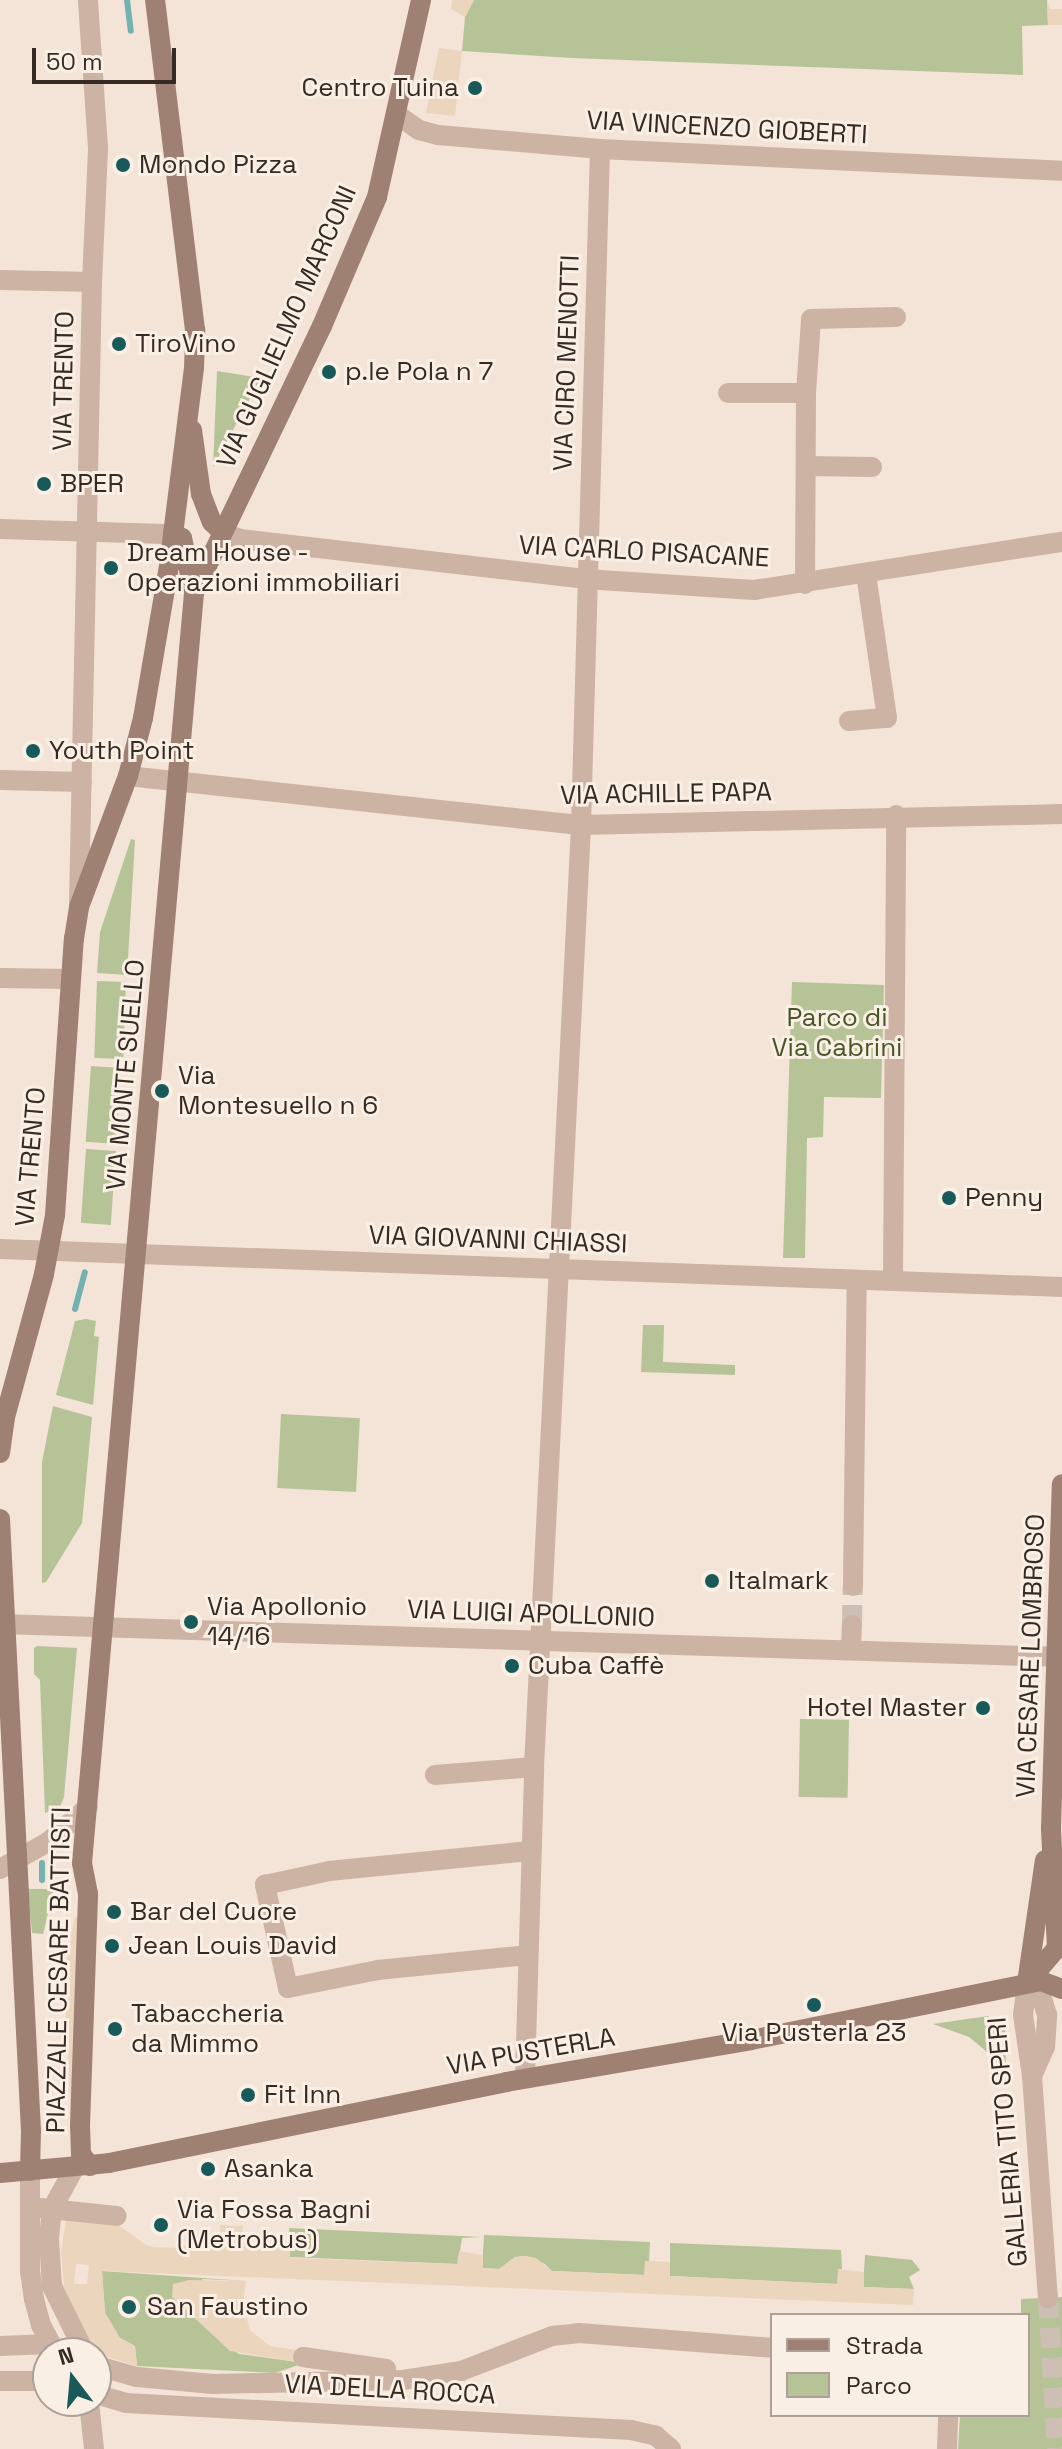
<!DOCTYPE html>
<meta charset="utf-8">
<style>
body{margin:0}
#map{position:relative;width:1062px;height:2449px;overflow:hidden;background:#f3e4d7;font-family:"Space Grotesk",sans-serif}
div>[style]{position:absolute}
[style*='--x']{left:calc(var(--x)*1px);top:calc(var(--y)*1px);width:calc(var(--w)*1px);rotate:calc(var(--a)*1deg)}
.green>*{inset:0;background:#b6c397;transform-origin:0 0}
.plaza>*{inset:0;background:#ecd5bd}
.stream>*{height:6px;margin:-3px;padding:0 3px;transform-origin:3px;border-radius:3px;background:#74b2b1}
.street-tunnel>*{height:20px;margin-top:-10px;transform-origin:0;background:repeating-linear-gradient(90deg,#cdbfb3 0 20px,transparent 0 30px)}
.street>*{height:20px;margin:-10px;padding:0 10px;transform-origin:10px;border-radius:10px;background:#ccb3a3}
.secondary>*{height:20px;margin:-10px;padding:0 10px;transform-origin:10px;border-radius:10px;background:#9f8174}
.dots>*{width:22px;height:22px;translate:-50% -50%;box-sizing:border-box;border:4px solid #faefe4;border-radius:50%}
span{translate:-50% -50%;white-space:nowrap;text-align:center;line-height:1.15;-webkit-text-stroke:6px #faefe4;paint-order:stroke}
.poi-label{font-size:26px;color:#362a25}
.right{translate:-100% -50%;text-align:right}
.left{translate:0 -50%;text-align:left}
.street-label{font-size:26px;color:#362a25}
.park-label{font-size:26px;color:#475627}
.legend{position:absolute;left:770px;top:2313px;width:260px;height:104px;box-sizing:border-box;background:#faefe4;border:2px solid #aca098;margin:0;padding:10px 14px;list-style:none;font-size:24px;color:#362a25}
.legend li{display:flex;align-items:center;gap:16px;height:40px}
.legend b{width:40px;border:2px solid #aca098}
.north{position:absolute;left:32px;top:2337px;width:80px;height:80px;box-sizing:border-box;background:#faefe4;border:2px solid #aca098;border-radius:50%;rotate:344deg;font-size:22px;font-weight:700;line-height:32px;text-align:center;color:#362a25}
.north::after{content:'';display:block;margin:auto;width:28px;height:36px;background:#18595a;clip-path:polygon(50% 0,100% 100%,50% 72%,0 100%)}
.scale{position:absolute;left:32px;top:48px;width:144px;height:36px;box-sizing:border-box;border:4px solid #362a25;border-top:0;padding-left:10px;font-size:24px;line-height:28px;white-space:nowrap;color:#362a25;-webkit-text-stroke:6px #faefe4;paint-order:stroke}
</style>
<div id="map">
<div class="green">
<div style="clip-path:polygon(474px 0,1047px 0,1048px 25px,1022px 26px,1023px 75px,572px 58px,462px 51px,465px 17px)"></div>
<div style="clip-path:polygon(217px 371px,261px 378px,213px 467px,217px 372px)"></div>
<div style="clip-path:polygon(131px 839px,135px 840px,127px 975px,97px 973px,100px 932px)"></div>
<div style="left:97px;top:981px;width:29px;height:77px;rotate:2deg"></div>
<div style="clip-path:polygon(792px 982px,884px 985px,881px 1098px,824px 1097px,823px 1137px,807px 1138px,805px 1258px,783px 1258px)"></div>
<div style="left:91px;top:1066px;width:30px;height:76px;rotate:4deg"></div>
<div style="left:86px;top:1149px;width:30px;height:74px;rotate:4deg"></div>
<div style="clip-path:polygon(86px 1319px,96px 1321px,94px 1336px,99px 1337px,93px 1405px,56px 1395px,75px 1321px)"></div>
<div style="clip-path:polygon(643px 1325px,664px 1325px,663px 1362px,735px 1365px,735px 1375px,641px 1372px)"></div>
<div style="clip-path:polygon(53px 1406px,92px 1417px,82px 1523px,46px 1582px,42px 1583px,42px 1462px)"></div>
<div style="left:281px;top:1414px;width:79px;height:74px;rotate:3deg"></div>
<div style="clip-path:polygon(37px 1646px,77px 1648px,64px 1797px,60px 1807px,45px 1813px,40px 1680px,34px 1674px,34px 1648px)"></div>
<div style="left:800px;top:1719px;width:49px;height:78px;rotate:1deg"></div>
<div style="clip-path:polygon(28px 1889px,54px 1889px,43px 1934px,32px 1933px)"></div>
<div style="clip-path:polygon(988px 2016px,1005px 2024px,1006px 2074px,993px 2057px,969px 2037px,933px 2024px)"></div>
<div style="clip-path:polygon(289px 2228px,482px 2237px,462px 2238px,458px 2264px,290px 2257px)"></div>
<div style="clip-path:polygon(484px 2235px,650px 2242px,649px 2261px,645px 2262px,645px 2275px,552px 2271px,545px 2264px,526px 2256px,515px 2257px,499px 2269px,482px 2268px)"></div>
<div style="clip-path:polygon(670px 2243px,841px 2250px,842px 2269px,838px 2269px,838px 2284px,670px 2276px)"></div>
<div style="clip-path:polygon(865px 2255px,912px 2260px,920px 2270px,909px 2277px,914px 2289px,863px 2287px)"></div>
<div style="clip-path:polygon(102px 2271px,246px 2281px,202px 2279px,219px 2340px,239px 2354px,304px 2363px,275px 2373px,137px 2366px,135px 2346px,120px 2338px,105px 2313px)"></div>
<div style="clip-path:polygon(1062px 2297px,1062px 2449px,958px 2449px,960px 2415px,1028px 2415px,1028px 2315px,1021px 2315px,1021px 2299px)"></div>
</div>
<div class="plaza">
<div style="clip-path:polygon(452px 0,474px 0,465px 17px,451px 9px)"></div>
<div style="clip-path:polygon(1047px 0,1050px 9px,1062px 9px,1062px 25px,1048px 25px)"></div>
<div style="clip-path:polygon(439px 48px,462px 51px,455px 116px,426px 113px)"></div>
<div style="clip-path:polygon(75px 1917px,78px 1917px,71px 2122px,65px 1996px,68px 1949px)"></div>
<div style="clip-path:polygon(evenodd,66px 2220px,117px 2224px,146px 2245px,154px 2247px,178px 2248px,193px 2243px,221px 2249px,220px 2225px,243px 2226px,242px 2243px,288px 2246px,290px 2258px,457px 2264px,459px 2251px,483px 2255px,483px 2268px,499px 2269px,516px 2257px,526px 2256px,536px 2258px,552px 2271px,644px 2275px,645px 2261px,670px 2262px,670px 2276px,837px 2284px,838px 2269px,864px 2272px,864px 2287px,914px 2289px,913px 2305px,102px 2271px,105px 2313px,120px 2338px,135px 2346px,137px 2366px,108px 2357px,87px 2341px,64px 2286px,61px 2252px,66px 2220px,76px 2264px,89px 2265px,87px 2284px,74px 2284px,76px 2264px)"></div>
<div style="clip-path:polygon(189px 2280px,246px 2281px,243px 2305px,250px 2330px,270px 2346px,303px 2351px,304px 2363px,230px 2351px,172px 2297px,173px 2284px)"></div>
</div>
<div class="stream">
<div style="--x:127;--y:0;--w:31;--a:83"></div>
<div style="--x:75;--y:1309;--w:38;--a:-75"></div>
<div style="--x:42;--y:1863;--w:17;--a:90"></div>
</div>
<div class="street-tunnel">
<div style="--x:852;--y:1625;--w:39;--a:-89"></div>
<div style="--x:1048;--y:2298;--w:151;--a:86.6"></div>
</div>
<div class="street">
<div style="--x:396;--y:114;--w:28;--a:35"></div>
<div style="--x:419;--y:130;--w:20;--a:15"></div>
<div style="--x:438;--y:135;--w:163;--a:4.9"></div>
<div style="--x:600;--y:149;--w:463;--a:2.7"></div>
<div style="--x:0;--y:280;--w:92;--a:1.2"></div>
<div style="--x:728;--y:393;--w:78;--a:0"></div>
<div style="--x:806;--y:466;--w:66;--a:0.9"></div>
<div style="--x:0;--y:529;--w:173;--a:1.7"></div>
<div style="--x:222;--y:532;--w:19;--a:21"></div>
<div style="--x:240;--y:539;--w:347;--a:6.6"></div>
<div style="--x:585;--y:579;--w:169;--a:3.7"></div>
<div style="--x:754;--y:590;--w:312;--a:-8.9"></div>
<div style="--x:805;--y:584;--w:191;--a:-89.7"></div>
<div style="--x:806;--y:393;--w:74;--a:-86.1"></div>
<div style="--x:811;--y:319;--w:85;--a:-1.3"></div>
<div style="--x:849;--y:721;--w:38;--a:-5"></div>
<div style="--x:887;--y:718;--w:146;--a:-98.3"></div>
<div style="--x:128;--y:776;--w:456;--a:6.2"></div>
<div style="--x:581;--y:825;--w:481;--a:-1.3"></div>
<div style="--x:0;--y:780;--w:82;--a:1.4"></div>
<div style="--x:79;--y:903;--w:621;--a:-88.8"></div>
<div style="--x:92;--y:282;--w:134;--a:-87.4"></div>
<div style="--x:98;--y:148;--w:148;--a:-93.9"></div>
<div style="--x:0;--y:978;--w:70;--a:0.8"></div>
<div style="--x:0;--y:1249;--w:1063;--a:2.05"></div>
<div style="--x:893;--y:1281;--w:466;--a:-89.6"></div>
<div style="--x:853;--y:1586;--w:306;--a:-89.3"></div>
<div style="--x:0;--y:1624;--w:1063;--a:1.78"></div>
<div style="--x:851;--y:1649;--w:24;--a:-88"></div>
<div style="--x:435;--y:1775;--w:99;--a:-4.6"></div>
<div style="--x:0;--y:1869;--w:55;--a:-29.4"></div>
<div style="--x:48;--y:1842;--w:53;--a:-41.2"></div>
<div style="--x:528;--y:1955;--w:151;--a:174.3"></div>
<div style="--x:378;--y:1970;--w:92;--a:168.7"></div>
<div style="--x:288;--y:1988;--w:106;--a:-102.6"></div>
<div style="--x:265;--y:1885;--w:66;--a:-12.3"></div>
<div style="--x:329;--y:1871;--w:203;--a:-5.7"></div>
<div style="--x:1032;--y:2076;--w:32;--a:-66"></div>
<div style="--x:1045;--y:2047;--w:32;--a:-86"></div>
<div style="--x:1047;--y:2015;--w:21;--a:-107"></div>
<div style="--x:1041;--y:1995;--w:18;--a:-139"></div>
<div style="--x:1027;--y:1983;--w:32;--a:97"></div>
<div style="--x:1023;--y:2015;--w:62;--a:81.6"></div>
<div style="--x:1032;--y:2076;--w:223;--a:85.9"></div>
<div style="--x:525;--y:2078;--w:311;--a:-88.3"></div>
<div style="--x:534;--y:1767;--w:943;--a:-87.14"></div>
<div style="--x:581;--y:825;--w:676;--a:-88.39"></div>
<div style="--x:75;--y:2167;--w:48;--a:118.7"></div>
<div style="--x:52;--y:2209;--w:31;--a:96"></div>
<div style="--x:49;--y:2240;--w:46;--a:86.3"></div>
<div style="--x:52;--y:2286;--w:75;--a:63.8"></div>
<div style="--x:30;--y:2171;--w:100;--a:90"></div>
<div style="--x:30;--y:2271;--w:28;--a:82"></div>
<div style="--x:34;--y:2299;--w:27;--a:75"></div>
<div style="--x:41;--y:2325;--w:32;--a:62"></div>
<div style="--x:40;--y:2208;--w:77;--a:5.9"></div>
<div style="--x:0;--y:2346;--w:50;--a:-2.3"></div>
<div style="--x:303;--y:2357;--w:84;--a:8.2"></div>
<div style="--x:105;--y:2368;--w:33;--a:16"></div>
<div style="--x:137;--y:2377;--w:76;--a:5.3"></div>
<div style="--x:213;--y:2384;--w:190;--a:-1.2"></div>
<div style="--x:403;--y:2380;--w:59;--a:-8.8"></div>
<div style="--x:461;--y:2371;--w:97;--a:-21"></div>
<div style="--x:552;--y:2336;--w:27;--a:-6"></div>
<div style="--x:579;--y:2333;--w:194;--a:4.4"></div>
<div style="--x:0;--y:2381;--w:48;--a:0"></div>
<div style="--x:102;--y:2396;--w:25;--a:16"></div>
<div style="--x:126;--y:2403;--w:506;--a:3.06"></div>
<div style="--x:631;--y:2430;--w:26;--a:13"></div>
<div style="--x:656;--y:2436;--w:20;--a:41"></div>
<div style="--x:89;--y:2402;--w:47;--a:83.9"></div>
<div style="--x:947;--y:2449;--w:34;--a:-88"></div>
</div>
<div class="secondary">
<div style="--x:192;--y:430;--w:65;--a:82"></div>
<div style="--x:201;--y:494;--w:30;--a:69"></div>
<div style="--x:212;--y:522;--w:14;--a:45"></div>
<div style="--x:173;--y:534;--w:10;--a:24"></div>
<div style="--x:182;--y:538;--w:56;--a:77.7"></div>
<div style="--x:0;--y:1453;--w:36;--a:-82"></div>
<div style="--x:5;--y:1417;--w:148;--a:-74.7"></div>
<div style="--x:44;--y:1274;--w:60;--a:-79.4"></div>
<div style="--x:55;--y:1215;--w:277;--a:-86.1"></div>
<div style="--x:74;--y:939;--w:32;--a:-81"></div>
<div style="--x:79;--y:907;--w:140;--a:-69.5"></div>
<div style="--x:128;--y:776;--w:60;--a:-75.5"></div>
<div style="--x:143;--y:718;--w:154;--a:-80.3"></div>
<div style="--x:169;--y:566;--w:200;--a:-82.8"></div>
<div style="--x:194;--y:368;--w:38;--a:-88"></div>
<div style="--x:195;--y:330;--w:332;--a:-96.9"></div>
<div style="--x:0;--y:1519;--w:613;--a:87.1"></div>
<div style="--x:31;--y:2131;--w:40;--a:91.4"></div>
<div style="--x:1027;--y:1983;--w:46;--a:-49.4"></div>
<div style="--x:1057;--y:1948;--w:120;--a:-92.9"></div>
<div style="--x:1051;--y:1828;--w:344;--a:-88.2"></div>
<div style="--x:1027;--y:1983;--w:124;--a:-81.7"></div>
<div style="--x:90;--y:2166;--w:15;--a:-127"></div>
<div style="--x:81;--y:2154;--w:28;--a:-92"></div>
<div style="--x:80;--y:2126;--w:232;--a:-88"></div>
<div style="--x:88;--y:1894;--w:32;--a:-101"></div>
<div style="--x:82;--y:1863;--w:1275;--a:-84.96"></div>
<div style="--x:194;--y:593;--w:296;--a:-64.4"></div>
<div style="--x:322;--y:326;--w:140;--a:-66.9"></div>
<div style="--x:377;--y:197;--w:202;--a:-77.4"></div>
<div style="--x:0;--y:2173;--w:109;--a:-5.2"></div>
<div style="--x:109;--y:2163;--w:405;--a:-11.5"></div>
<div style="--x:506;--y:2082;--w:249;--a:-9.7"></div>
<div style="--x:751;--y:2040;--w:296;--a:-11.5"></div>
<div style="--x:1041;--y:1981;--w:22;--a:21"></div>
</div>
<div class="dots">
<div style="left:475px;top:88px;background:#18595a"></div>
<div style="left:123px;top:165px;background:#18595a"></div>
<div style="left:119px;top:344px;background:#18595a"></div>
<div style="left:329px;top:372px;background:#18595a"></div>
<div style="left:44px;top:484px;background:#18595a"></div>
<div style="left:111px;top:568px;background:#18595a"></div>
<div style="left:33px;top:751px;background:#18595a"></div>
<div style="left:162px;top:1091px;background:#18595a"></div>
<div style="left:949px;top:1198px;background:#18595a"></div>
<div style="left:712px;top:1581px;background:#18595a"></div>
<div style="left:191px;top:1622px;background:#18595a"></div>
<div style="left:512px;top:1666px;background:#18595a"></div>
<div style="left:983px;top:1708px;background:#18595a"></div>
<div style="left:114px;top:1912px;background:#18595a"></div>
<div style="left:112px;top:1946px;background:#18595a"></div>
<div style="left:814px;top:2005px;background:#18595a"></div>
<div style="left:115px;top:2029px;background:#18595a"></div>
<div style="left:248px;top:2095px;background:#18595a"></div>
<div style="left:208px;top:2169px;background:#18595a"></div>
<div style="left:161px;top:2225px;background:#18595a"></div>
<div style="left:129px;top:2307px;background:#18595a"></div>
</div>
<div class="poi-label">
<span class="right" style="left:459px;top:88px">Centro Tuina</span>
<span class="left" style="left:139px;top:165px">Mondo Pizza</span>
<span class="left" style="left:135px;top:344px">TiroVino</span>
<span class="left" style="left:345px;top:372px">p.le Pola n 7</span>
<span class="left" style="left:60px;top:484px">BPER</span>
<span class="left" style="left:127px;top:568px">Dream House -<br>Operazioni immobiliari</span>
<span class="left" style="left:49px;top:751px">Youth Point</span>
<span class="left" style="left:178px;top:1091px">Via<br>Montesuello n 6</span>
<span class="left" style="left:965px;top:1198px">Penny</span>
<span class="left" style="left:728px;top:1581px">Italmark</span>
<span class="left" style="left:207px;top:1622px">Via Apollonio<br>14/16</span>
<span class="left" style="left:528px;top:1666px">Cuba Caffè</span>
<span class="right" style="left:967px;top:1708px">Hotel Master</span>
<span class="left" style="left:130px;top:1912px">Bar del Cuore</span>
<span class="left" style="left:128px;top:1946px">Jean Louis David</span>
<span class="left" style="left:131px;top:2029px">Tabaccheria<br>da Mimmo</span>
<span style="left:814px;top:2033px">Via Pusterla 23</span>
<span class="left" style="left:264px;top:2095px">Fit Inn</span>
<span class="left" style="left:224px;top:2169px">Asanka</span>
<span class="left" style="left:177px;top:2225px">Via Fossa Bagni<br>(Metrobus)</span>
<span class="left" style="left:147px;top:2307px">San Faustino</span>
</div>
<div class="street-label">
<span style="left:727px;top:128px;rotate:3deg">VIA VINCENZO GIOBERTI</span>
<span style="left:287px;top:327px;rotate:-66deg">VIA GUGLIELMO MARCONI</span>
<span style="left:567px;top:363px;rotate:-88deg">VIA CIRO MENOTTI</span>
<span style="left:64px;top:381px;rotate:-89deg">VIA TRENTO</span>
<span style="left:644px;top:552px;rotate:3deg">VIA CARLO PISACANE</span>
<span style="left:666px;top:794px;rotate:-1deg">VIA ACHILLE PAPA</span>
<span style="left:126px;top:1075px;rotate:-85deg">VIA MONTE SUELLO</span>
<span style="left:31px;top:1157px;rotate:-85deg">VIA TRENTO</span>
<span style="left:498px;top:1240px;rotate:2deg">VIA GIOVANNI CHIASSI</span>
<span style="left:531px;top:1614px;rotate:2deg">VIA LUIGI APOLLONIO</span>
<span style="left:1031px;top:1656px;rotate:-88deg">VIA CESARE LOMBROSO</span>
<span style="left:59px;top:1970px;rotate:-89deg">PIAZZALE CESARE BATTISTI</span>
<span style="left:531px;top:2052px;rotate:-10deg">VIA PUSTERLA</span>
<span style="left:1008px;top:2142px;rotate:-95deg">GALLERIA TITO SPERI</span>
<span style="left:390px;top:2390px;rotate:3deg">VIA DELLA ROCCA</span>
</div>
<div class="park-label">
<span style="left:837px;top:1033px">Parco di<br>Via Cabrini</span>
</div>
<ul class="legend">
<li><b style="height:10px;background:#9f8174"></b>Strada</li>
<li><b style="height:22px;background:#b6c397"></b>Parco</li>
</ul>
<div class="north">N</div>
<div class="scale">50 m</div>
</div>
